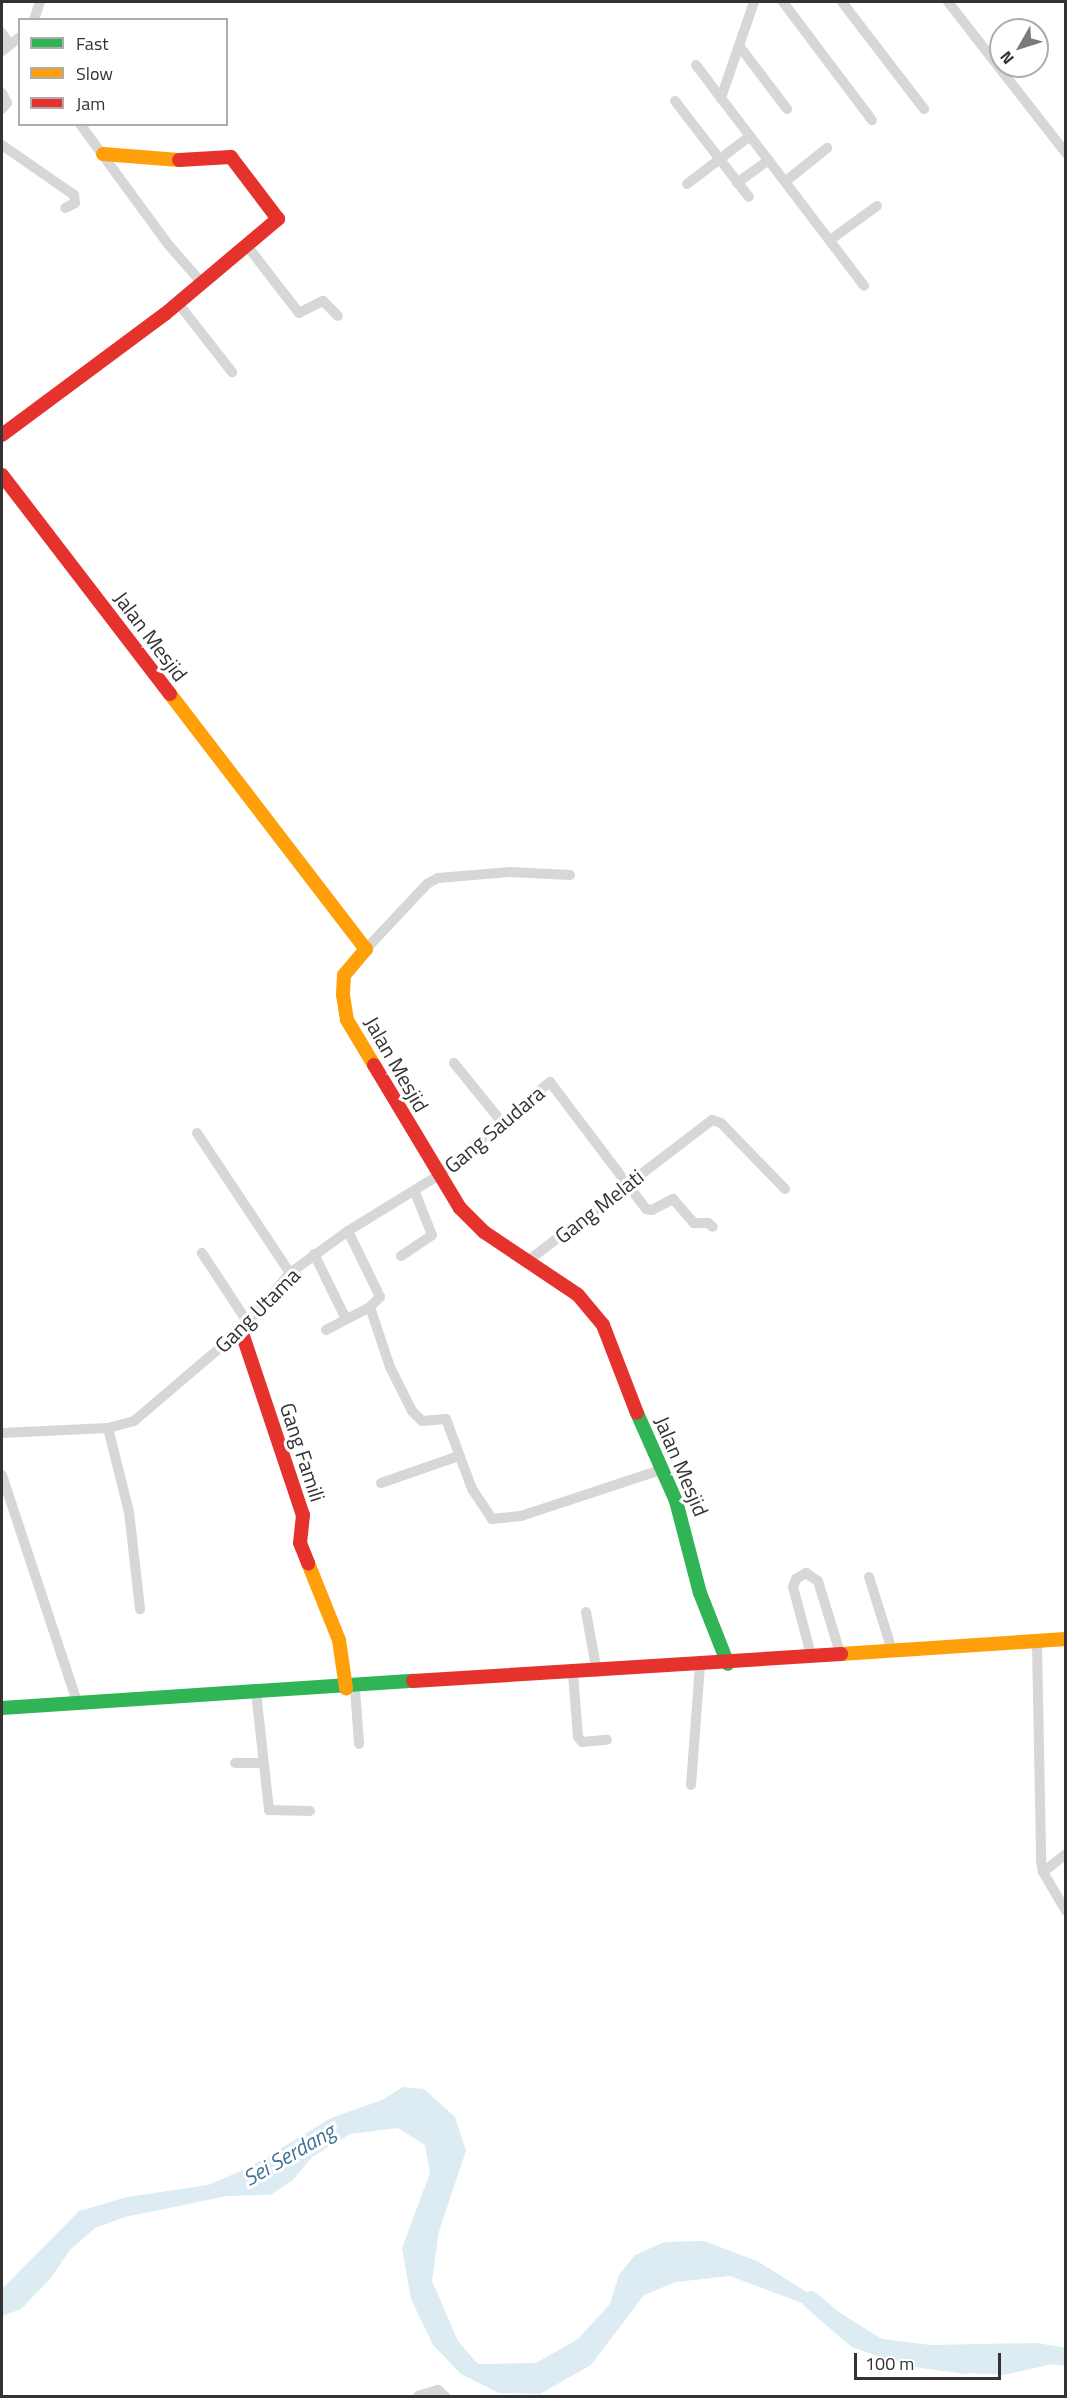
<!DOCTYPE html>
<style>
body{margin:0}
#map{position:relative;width:1067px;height:2398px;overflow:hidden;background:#fff;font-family:"Titillium Web",sans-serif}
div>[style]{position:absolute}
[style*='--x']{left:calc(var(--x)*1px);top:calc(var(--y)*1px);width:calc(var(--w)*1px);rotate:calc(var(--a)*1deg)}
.water>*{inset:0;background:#ddebf3}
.river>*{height:18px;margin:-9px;padding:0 9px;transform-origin:9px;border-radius:9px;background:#ddebf3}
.street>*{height:10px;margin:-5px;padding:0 5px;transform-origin:5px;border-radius:5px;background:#d7d7d7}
.fast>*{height:14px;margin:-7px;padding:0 7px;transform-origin:7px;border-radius:7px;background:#30b455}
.slow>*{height:14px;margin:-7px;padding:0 7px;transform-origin:7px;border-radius:7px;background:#ff9f0a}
.jam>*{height:14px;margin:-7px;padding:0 7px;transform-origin:7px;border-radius:7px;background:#e5322d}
span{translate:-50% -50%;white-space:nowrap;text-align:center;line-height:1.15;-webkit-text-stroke:6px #fff;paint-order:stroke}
.street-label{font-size:21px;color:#333}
.water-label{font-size:22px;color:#3f7597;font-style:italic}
.frame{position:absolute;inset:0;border:3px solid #333;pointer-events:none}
.legend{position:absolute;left:18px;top:18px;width:210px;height:108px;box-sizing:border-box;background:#fff;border:2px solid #adadad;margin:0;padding:8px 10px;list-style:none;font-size:18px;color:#333}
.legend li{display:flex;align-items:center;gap:12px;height:30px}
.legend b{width:30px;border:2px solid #adadad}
.north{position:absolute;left:989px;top:18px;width:60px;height:60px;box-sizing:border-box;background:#fff;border:2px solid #adadad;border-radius:50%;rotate:231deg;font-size:16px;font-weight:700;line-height:24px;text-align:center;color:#333}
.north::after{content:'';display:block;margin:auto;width:21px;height:27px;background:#7a7a7a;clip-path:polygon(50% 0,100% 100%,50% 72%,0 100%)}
.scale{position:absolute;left:854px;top:2353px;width:147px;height:27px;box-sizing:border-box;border:3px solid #333;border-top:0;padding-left:8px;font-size:18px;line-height:21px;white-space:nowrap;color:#333;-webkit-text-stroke:4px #fff;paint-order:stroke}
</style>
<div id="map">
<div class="water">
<div style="clip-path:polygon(403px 2087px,424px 2089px,455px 2117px,466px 2151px,439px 2231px,432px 2281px,458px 2341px,478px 2364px,536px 2363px,578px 2339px,610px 2304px,619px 2275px,635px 2255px,664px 2242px,704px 2241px,757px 2261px,882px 2339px,931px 2345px,1038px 2343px,1065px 2348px,1065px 2363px,1055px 2360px,1005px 2362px,966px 2374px,906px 2366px,805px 2304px,730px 2276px,676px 2282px,644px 2295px,591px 2365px,540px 2394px,499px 2393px,461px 2374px,433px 2345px,411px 2299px,402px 2248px,430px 2173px,425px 2145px,398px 2128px,350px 2134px,312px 2157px,292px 2181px,270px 2195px,227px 2196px,125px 2217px,95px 2228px,70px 2250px,50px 2279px,21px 2309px,2px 2316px,2px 2289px,79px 2211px,127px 2197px,208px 2185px,250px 2167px,331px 2118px,382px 2100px)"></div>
</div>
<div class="river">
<div style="--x:811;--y:2300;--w:60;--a:40.9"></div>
<div style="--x:856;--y:2339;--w:41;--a:19.7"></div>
<div style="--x:967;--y:2364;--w:36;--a:3"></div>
<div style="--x:1003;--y:2366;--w:50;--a:-12.7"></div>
<div style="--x:1052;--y:2355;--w:14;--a:8"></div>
</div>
<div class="street">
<div style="--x:754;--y:2;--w:102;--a:109"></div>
<div style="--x:721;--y:98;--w:236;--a:52.7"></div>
<div style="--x:783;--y:2;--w:148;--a:53"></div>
<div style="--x:842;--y:2;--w:135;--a:52.5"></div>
<div style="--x:948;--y:2;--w:192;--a:52"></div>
<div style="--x:34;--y:20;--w:19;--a:-72"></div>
<div style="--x:2;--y:33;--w:14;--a:56"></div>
<div style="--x:740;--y:47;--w:78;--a:52.8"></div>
<div style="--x:2;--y:51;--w:23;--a:-38"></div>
<div style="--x:696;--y:65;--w:41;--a:52.9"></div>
<div style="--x:2;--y:93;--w:11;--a:63"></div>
<div style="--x:7;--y:103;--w:8;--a:130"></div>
<div style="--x:675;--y:101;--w:121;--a:52.4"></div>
<div style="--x:80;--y:124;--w:147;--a:53.8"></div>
<div style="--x:167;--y:243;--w:52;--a:48.9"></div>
<div style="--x:2;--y:145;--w:88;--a:34.8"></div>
<div style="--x:74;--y:195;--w:8;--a:83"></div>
<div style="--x:75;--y:203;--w:11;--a:153"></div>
<div style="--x:786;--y:181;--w:53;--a:-38.8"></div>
<div style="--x:737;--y:183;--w:39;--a:-36"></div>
<div style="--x:687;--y:184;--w:79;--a:-37.3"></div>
<div style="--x:830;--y:240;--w:58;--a:-35.9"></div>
<div style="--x:248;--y:247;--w:83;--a:52.3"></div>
<div style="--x:299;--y:313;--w:27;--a:-27"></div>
<div style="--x:323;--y:301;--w:21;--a:45"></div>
<div style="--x:178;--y:303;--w:88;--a:52"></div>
<div style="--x:366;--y:949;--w:89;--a:-46.8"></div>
<div style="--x:427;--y:884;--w:13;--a:-29"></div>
<div style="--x:438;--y:878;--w:72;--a:-4.8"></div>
<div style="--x:510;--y:872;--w:60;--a:2.9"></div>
<div style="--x:454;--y:1063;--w:75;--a:51"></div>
<div style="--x:197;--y:1133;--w:168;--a:56.4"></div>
<div style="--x:348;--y:1231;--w:73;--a:64.1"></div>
<div style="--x:380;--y:1297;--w:14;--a:135"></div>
<div style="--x:202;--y:1253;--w:80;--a:56.7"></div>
<div style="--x:314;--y:1254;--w:72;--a:63.8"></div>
<div style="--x:401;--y:1256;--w:37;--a:-34"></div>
<div style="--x:432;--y:1235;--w:48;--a:-111.8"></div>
<div style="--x:529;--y:1260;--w:230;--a:-37.4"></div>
<div style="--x:712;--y:1120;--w:9;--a:18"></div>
<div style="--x:721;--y:1123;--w:92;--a:45.9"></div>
<div style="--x:326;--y:1330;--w:50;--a:-27.6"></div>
<div style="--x:370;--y:1307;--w:63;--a:71.6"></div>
<div style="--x:390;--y:1367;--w:49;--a:63.4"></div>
<div style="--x:412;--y:1411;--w:14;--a:45"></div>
<div style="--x:422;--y:1421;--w:24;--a:-5"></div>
<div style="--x:446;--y:1419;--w:75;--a:69.6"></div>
<div style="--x:472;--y:1489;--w:36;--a:56"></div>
<div style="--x:492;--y:1519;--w:29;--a:-6"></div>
<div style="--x:521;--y:1516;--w:150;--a:-18.3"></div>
<div style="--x:108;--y:1428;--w:87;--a:76"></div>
<div style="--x:129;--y:1512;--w:98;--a:83.5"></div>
<div style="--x:2;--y:1433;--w:106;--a:-2.7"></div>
<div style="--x:108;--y:1428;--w:27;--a:-15"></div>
<div style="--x:134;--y:1421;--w:140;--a:-40.4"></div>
<div style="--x:241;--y:1330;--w:75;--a:-49.3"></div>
<div style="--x:290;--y:1273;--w:72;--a:-35.9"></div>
<div style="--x:348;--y:1231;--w:107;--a:-31.6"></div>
<div style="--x:439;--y:1175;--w:145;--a:-40"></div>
<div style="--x:550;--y:1082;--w:159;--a:52.9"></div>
<div style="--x:646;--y:1209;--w:6;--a:9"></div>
<div style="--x:652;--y:1210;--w:24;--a:-28"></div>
<div style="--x:673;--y:1199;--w:32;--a:49"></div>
<div style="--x:694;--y:1223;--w:14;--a:0"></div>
<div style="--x:708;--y:1223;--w:6;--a:39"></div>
<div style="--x:2;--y:1475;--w:239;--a:71.7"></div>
<div style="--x:381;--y:1483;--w:83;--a:-19.1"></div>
<div style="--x:869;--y:1577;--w:77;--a:72.5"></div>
<div style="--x:586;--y:1612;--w:61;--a:79.6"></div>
<div style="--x:1037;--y:1644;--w:217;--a:88.9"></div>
<div style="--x:1041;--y:1861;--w:11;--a:80"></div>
<div style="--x:1043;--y:1872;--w:45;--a:59.5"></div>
<div style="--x:811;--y:1655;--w:70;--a:-104.8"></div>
<div style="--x:793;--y:1587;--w:9;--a:-69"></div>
<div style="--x:796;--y:1579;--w:12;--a:-31"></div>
<div style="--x:806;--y:1573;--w:14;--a:34"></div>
<div style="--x:818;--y:1581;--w:75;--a:73"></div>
<div style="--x:573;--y:1673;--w:64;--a:85.5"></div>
<div style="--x:578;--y:1737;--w:6;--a:51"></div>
<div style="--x:582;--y:1742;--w:25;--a:-5"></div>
<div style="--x:355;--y:1688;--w:56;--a:85.9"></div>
<div style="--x:256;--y:1692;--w:119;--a:83.7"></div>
<div style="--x:269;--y:1810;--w:41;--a:1.4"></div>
<div style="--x:235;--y:1763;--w:28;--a:0"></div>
<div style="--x:691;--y:1785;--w:119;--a:-85.7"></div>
<div style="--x:1043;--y:1872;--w:29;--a:-38"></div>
<div style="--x:418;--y:2396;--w:21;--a:-17"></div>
<div style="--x:438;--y:2390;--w:9;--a:41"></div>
</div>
<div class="fast">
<div style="--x:637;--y:1413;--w:96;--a:66.1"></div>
<div style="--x:676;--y:1501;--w:95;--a:75.4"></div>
<div style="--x:700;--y:1593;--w:76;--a:68.5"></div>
<div style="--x:2;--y:1708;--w:412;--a:-3.8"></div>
</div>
<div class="slow">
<div style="--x:103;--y:154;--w:76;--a:4.5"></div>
<div style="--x:170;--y:694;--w:322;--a:52.5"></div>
<div style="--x:366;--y:949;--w:34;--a:130"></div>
<div style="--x:344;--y:975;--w:20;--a:93"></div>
<div style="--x:343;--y:995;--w:25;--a:81"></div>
<div style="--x:347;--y:1020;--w:52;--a:59"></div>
<div style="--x:308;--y:1563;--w:83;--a:68.1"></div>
<div style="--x:339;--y:1640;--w:49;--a:81.7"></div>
<div style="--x:841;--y:1654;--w:225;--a:-3.8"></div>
</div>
<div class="jam">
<div style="--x:2;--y:435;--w:203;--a:-36.6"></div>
<div style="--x:165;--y:314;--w:148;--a:-40.1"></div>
<div style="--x:278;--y:219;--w:78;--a:-127.2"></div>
<div style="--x:231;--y:157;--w:52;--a:176.7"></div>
<div style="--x:2;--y:475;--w:276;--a:52.5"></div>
<div style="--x:374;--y:1065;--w:167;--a:59"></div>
<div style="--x:460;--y:1208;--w:34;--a:45"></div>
<div style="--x:484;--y:1232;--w:113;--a:33.8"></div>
<div style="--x:578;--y:1295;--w:39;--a:50"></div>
<div style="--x:603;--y:1325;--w:94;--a:68.9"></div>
<div style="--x:241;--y:1330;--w:195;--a:71.5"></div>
<div style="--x:303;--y:1515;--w:28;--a:96"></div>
<div style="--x:300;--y:1543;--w:22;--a:68"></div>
<div style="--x:413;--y:1681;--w:429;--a:-3.6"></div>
</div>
<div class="street-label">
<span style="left:151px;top:636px;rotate:53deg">Jalan Mesjid</span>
<span style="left:397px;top:1064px;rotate:60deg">Jalan Mesjid</span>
<span style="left:494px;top:1129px;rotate:-40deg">Gang Saudara</span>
<span style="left:599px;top:1206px;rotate:-38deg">Gang Melati</span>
<span style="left:257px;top:1310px;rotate:-45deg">Gang Utama</span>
<span style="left:303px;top:1452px;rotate:72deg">Gang Famili</span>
<span style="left:682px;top:1466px;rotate:67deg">Jalan Mesjid</span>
</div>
<div class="water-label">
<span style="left:289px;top:2155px;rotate:-30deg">Sei Serdang</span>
</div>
<div class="frame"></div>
<ul class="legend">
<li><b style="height:8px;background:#30b455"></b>Fast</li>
<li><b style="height:8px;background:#ff9f0a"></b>Slow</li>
<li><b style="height:8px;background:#e5322d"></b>Jam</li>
</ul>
<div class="north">N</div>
<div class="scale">100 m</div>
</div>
